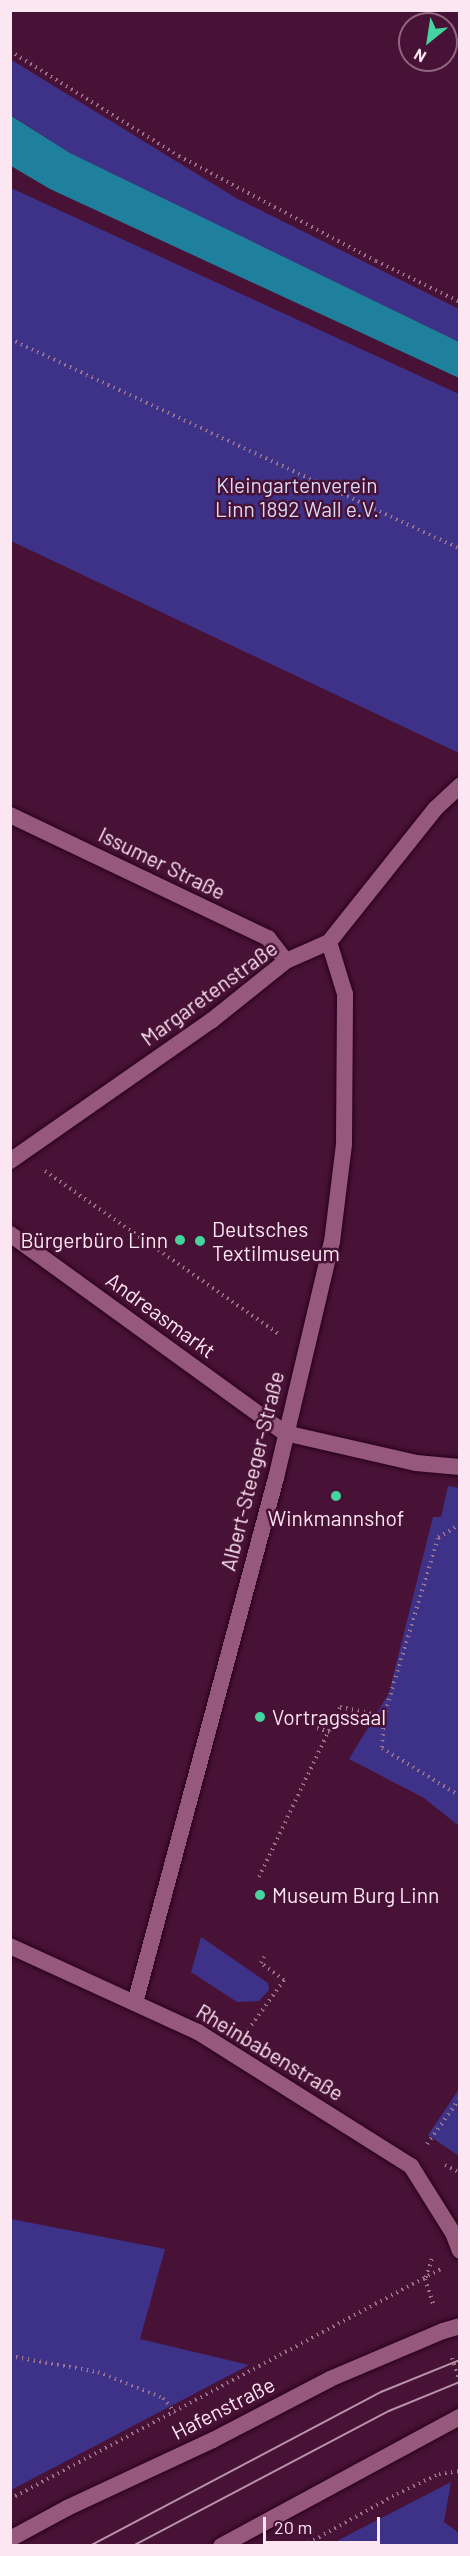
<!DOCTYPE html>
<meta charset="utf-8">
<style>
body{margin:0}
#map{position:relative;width:470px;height:2556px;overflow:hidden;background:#481136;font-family:Barlow,sans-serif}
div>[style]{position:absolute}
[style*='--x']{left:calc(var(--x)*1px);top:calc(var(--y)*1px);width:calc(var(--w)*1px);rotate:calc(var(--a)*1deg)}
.green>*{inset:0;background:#3d3287}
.water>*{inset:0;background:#1f809e}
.path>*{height:4px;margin-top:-2px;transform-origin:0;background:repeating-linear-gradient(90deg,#9c748d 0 1.5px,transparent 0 6px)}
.roads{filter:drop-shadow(0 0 2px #28011b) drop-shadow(0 0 2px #28011b)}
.service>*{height:16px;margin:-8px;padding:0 8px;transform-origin:8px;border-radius:8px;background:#96587d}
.minor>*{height:16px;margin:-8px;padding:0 8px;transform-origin:8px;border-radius:8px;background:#96587d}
.secondary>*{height:16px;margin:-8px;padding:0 8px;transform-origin:8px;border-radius:8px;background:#96587d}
.tram>*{height:1.5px;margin:-0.75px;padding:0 0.75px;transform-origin:0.75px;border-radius:0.75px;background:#b693a8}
.dots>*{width:16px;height:16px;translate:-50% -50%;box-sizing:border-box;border:3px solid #481136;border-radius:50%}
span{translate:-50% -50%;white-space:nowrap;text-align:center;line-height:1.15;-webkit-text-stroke:5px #481136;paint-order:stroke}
.park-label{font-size:21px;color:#d8d9f5}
.street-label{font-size:21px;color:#fce6f1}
.poi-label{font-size:21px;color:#fce6f1}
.left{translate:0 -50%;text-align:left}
.right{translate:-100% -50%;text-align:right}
.frame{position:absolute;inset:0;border:12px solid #fce6f1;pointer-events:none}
.north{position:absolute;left:398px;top:12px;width:60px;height:60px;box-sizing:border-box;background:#481136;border:2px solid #906681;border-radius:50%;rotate:210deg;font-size:16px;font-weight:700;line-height:24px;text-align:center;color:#fce6f1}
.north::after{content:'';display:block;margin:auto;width:21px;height:27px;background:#46d49e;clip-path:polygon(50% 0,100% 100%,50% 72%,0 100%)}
.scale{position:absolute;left:263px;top:2517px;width:117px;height:27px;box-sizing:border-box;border:3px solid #fce6f1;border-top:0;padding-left:8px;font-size:18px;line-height:21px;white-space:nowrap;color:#fce6f1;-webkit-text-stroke:4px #481136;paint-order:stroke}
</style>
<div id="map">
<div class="green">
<div style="clip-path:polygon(10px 59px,236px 198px,459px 309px,459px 342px,70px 153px,11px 115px)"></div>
<div style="clip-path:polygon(11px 188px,459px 394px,459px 753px,11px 541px)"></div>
<div style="clip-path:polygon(448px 1486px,460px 1488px,459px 1826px,424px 1798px,349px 1759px,389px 1693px,433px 1517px,441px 1517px)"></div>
<div style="clip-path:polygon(201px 1937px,268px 1983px,269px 1990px,259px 2001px,237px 2002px,191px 1972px)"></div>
<div style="clip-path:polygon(459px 2089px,459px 2156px,428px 2135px)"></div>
<div style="clip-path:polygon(11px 2219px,165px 2249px,140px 2339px,249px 2365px,11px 2490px)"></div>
<div style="clip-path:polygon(451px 2482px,444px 2522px,459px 2533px,459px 2545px,329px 2545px)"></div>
</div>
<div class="water">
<div style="clip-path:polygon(10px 115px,70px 153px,459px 342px,459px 378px,50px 189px,11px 166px)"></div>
</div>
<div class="path">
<div style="--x:10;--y:51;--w:199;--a:31.9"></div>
<div style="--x:179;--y:156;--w:223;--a:28.1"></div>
<div style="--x:376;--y:261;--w:93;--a:26"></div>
<div style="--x:10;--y:339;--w:497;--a:25"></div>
<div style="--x:45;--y:1171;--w:287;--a:34.9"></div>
<div style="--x:460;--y:1524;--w:26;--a:148"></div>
<div style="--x:438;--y:1538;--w:186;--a:106.9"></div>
<div style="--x:384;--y:1716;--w:32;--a:94"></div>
<div style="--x:382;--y:1748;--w:92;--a:31.6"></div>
<div style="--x:317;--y:1728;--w:13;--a:18"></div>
<div style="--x:259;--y:1877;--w:188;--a:-64.5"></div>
<div style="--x:340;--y:1707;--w:45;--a:11.6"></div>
<div style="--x:248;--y:2030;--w:62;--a:-54.2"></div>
<div style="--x:284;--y:1980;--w:29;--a:-144"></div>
<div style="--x:261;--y:1963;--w:7;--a:-63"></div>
<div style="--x:427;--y:2144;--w:57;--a:-54.3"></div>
<div style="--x:445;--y:2165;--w:17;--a:28"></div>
<div style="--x:432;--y:2259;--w:21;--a:109"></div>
<div style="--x:425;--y:2279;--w:28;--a:72"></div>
<div style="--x:10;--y:2356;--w:89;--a:10.3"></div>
<div style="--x:98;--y:2372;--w:70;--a:21.8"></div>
<div style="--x:163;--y:2398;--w:19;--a:51"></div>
<div style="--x:452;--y:2358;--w:26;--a:72"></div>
<div style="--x:10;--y:2499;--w:489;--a:-28.1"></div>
<div style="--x:303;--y:2546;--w:107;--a:-29"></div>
<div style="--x:397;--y:2494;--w:47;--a:-25.5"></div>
<div style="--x:439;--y:2474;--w:21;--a:-8"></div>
</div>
<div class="roads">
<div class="service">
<div style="--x:285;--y:1433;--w:134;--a:12.9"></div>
<div style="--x:416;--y:1463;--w:44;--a:5.2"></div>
</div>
<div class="minor">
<div style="--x:10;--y:815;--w:286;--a:25.5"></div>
<div style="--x:268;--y:938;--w:29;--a:52"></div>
<div style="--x:10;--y:1161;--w:245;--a:-34.9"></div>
<div style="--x:211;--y:1021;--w:96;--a:-38.7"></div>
<div style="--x:286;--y:961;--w:47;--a:-23.8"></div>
<div style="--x:329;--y:942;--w:171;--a:-51.4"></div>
<div style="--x:436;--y:808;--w:33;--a:-43"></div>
<div style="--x:10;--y:1234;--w:339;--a:35.9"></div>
<div style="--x:10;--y:1946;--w:207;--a:24.6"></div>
<div style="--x:198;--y:2032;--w:252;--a:32.2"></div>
<div style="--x:411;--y:2166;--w:79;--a:57.9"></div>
<div style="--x:453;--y:2233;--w:19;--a:69"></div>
<div style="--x:135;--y:2003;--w:544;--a:-74.97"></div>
<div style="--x:276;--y:1478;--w:243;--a:-76.7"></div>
<div style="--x:332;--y:1242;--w:99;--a:-83"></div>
<div style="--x:344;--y:1144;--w:150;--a:-89.6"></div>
<div style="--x:345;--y:994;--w:54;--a:-107.1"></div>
</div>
<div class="secondary">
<div style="--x:10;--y:2539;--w:65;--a:-28.5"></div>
<div style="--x:67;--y:2508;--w:161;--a:-25"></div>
<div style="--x:213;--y:2440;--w:132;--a:-27.5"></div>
<div style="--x:330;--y:2379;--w:123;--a:-23"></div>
<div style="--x:443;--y:2331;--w:18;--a:-16"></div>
<div style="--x:221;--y:2546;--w:272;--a:-28.4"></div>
</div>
</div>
<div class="tram">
<div style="--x:90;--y:2546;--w:329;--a:-27.9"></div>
<div style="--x:381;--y:2392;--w:85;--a:-22.1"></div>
<div style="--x:133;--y:2546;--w:289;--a:-27.8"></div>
<div style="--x:389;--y:2411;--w:77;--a:-22.2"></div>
</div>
<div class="dots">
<div style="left:180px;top:1240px;background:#46d49e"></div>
<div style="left:200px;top:1241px;background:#46d49e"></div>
<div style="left:336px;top:1496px;background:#46d49e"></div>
<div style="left:260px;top:1717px;background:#46d49e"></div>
<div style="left:260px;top:1895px;background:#46d49e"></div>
</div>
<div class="park-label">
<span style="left:297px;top:497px">Kleingartenverein<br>Linn 1892 Wall e.V.</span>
</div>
<div class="street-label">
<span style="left:162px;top:863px;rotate:26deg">Issumer Straße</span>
<span style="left:209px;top:993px;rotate:-36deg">Margaretenstraße</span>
<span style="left:161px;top:1315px;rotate:36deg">Andreasmarkt</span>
<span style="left:252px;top:1471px;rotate:-76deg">Albert-Steeger-Straße</span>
<span style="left:270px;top:2052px;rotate:31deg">Rheinbabenstraße</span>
<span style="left:223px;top:2408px;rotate:-27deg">Hafenstraße</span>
</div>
<div class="poi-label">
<span class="left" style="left:212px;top:1241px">Deutsches<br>Textilmuseum</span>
<span class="right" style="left:168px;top:1240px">Bürgerbüro Linn</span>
<span style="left:336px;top:1518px">Winkmannshof</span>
<span class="left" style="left:272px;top:1717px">Vortragssaal</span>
<span class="left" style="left:272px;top:1895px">Museum Burg Linn</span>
</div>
<div class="frame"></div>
<div class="north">N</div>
<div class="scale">20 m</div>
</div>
